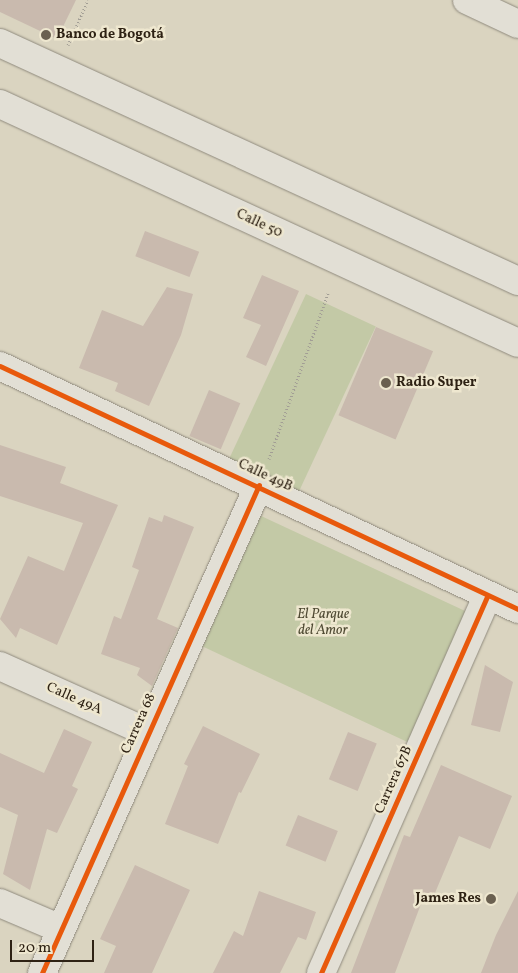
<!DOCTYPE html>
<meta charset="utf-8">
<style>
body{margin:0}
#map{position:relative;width:518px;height:973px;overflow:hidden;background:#dad4c0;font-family:Vollkorn,serif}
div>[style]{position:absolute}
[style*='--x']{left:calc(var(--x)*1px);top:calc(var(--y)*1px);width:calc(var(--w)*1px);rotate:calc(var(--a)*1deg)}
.green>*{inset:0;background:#c3c9a6;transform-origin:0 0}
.building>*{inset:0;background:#c9baae;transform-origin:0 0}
.path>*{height:3px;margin-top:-1.5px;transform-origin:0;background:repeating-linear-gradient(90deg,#a29e95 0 1px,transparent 0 3.5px)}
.roads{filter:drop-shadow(0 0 1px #8f8a7d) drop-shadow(0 0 1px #8f8a7d)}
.street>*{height:28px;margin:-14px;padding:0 14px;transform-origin:14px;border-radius:14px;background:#e2dfd5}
.secondary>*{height:28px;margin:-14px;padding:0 14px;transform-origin:14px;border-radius:14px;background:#e2dfd5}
.cycleway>*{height:5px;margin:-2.5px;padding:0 2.5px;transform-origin:2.5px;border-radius:2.5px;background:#e8590c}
.dots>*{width:14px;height:14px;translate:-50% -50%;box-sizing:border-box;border:2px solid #eee7cf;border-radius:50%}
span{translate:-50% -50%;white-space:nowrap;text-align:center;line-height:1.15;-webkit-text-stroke:5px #eee7cf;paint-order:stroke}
.poi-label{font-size:14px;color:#2e2214;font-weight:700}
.left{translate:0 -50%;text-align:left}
.right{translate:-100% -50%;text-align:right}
.street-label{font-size:14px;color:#2e2214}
.park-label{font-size:14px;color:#4f4a33;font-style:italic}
.scale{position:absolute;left:10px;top:940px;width:84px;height:22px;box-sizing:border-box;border:2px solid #2e2214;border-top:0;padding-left:6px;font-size:15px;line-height:18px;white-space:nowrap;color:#2e2214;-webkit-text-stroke:4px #eee7cf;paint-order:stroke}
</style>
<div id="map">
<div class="green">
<div style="left:306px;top:294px;width:77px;height:183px;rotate:25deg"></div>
<div style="left:259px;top:515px;width:231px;height:143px;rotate:25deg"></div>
</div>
<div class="building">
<div style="clip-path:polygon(0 0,76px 0,57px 39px,0 12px)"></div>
<div style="left:145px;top:231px;width:58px;height:27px;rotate:21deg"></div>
<div style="clip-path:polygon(262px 275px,299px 291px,266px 366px,246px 357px,261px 325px,243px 318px)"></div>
<div style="clip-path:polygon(167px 287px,193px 294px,181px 335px,149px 406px,115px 391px,118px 383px,79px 368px,102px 310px,143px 326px)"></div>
<div style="left:376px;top:327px;width:62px;height:96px;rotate:23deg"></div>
<div style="left:209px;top:390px;width:34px;height:50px;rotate:23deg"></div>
<div style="clip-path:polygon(0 445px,66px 467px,60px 483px,118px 505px,57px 645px,20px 628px,16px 638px,0 619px,28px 556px,64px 571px,83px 523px,0 496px)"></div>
<div style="clip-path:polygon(164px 515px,194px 527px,157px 619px,178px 628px,152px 686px,137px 675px,140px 668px,101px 654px,114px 616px,121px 619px,139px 570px,132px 567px,149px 517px,162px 522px)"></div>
<div style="clip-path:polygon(485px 665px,513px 682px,500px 732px,471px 725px)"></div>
<div style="clip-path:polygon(203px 726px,260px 754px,241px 793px,239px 792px,218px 844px,165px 824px,188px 766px,184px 764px)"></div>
<div style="clip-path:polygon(64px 729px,92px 742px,72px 786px,78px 789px,57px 833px,47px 829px,30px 890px,3px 874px,18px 815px,0 807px,0 753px,44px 773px)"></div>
<div style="left:348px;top:732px;width:31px;height:51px;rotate:22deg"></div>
<div style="clip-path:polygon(441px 765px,512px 796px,490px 849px,459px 836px,432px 900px,424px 896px,395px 973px,351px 973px,404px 835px,410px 837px)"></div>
<div style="left:298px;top:815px;width:43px;height:33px;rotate:22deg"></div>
<div style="clip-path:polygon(135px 865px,190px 890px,152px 973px,104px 973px,116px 946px,100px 939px)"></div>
<div style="clip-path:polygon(259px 891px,316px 912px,306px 940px,298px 937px,280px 973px,213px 973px,234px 931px,243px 936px)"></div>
<div style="clip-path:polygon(518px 891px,518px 973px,481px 973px,496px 935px)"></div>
</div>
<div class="path">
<div style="--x:68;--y:45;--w:49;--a:-66"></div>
<div style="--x:269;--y:459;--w:176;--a:-70.4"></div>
</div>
<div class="roads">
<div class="street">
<div style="--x:467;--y:0;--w:56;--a:25.2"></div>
<div style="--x:0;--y:366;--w:572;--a:25.13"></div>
<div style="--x:0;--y:666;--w:161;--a:24.2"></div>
<div style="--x:0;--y:903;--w:66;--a:23.1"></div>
<div style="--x:42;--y:973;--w:534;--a:-66.03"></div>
<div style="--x:321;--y:973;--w:412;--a:-66.2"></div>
</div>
<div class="secondary">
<div style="--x:0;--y:43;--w:570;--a:24.68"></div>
<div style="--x:0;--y:104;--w:570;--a:24.77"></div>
</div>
</div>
<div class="cycleway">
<div style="--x:0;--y:366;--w:572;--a:25.13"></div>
<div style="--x:42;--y:973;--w:534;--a:-66.03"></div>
<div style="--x:321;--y:973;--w:412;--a:-66.2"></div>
</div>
<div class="dots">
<div style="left:46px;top:35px;background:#6a6050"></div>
<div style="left:386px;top:383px;background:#6a6050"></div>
<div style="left:491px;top:899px;background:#6a6050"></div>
</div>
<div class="poi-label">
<span class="left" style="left:56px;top:35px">Banco de Bogotá</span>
<span class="left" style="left:396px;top:383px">Radio Super</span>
<span class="right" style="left:481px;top:899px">James Res</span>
</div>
<div class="street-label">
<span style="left:259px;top:224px;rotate:25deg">Calle 50</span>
<span style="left:265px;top:476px;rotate:25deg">Calle 49B</span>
<span style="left:74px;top:699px;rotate:24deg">Calle 49A</span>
<span style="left:139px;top:724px;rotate:-66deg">Carrera 68</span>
<span style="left:394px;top:780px;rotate:-66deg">Carrera 67B</span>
</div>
<div class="park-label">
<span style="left:323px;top:623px">El Parque<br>del Amor</span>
</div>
<div class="scale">20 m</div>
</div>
